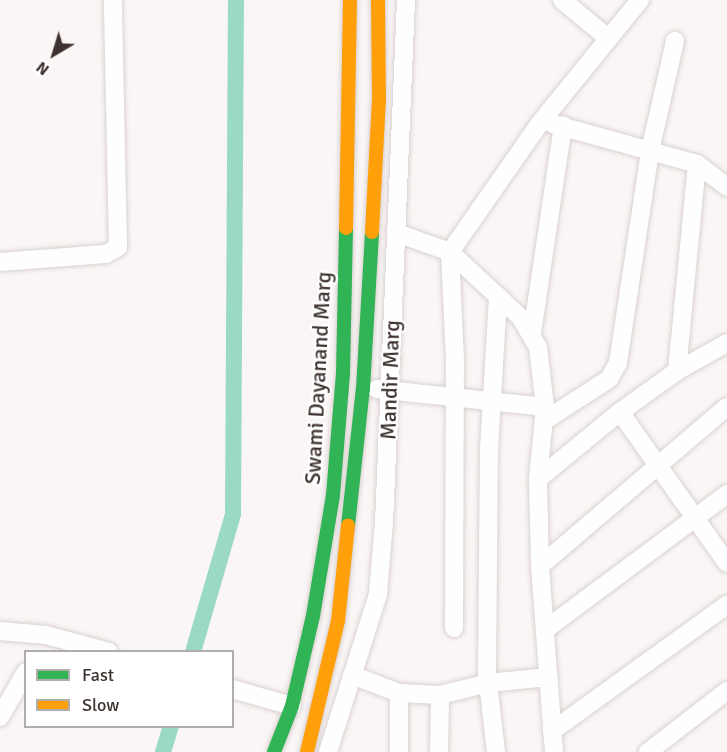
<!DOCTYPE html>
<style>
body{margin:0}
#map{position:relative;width:727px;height:752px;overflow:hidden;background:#faf6f6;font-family:Signika,sans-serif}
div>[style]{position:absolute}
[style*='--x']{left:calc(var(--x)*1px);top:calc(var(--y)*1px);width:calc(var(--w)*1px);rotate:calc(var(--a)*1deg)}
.canal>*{height:16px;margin:-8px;padding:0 8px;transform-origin:8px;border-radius:8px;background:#99d9c6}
.roads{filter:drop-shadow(0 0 2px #d9d1d0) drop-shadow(0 0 2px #d9d1d0)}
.street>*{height:18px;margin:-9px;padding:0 9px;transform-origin:9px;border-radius:9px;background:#fefefe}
.fast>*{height:14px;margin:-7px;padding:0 7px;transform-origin:7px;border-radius:7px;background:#30b455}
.slow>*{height:14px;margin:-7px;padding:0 7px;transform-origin:7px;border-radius:7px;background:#ff9f0a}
span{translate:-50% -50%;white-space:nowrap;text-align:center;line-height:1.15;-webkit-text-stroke:4.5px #fff;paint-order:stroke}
.street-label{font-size:22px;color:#3f3331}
.legend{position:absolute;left:24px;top:650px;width:210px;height:78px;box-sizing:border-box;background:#fff;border:2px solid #b2adad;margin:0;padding:8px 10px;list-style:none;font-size:18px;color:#3f3331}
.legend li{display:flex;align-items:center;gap:12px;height:30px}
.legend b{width:30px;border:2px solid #b2adad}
.north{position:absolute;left:24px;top:24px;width:60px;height:60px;-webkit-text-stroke:4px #fff;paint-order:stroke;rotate:218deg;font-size:16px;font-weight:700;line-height:24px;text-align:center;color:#3f3331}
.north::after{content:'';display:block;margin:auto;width:21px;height:27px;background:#3f3331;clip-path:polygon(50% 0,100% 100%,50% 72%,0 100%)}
</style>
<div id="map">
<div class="canal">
<div style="--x:193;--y:652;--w:144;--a:-73.8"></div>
<div style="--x:233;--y:514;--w:514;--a:-89.67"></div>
<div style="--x:163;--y:752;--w:27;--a:-73"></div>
</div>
<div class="roads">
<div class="street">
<div style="--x:562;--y:0;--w:60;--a:39.6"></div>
<div style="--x:553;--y:124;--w:149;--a:15.5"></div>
<div style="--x:697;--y:164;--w:38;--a:37"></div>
<div style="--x:397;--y:233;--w:56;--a:19.7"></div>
<div style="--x:450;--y:252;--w:97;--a:42.9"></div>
<div style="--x:521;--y:318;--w:34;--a:60"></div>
<div style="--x:538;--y:347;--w:60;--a:83.3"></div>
<div style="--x:545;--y:407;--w:72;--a:95.6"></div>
<div style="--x:538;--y:479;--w:87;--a:88.7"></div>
<div style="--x:540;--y:566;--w:187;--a:85.7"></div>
<div style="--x:0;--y:262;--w:106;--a:-4.3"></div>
<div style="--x:106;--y:254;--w:14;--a:-30"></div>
<div style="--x:118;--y:247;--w:247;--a:-91.2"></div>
<div style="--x:532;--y:333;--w:210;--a:-81.5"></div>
<div style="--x:677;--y:371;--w:208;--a:-84.5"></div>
<div style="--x:377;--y:389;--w:169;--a:6.1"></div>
<div style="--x:620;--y:412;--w:185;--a:54.7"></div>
<div style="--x:544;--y:421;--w:77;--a:-32.9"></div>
<div style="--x:609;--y:379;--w:18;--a:-61"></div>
<div style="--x:618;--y:363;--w:214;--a:-81.4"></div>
<div style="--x:650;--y:151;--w:113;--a:-77.2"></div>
<div style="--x:538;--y:479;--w:106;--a:-39.3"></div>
<div style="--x:620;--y:412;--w:70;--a:-35.7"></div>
<div style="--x:677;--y:371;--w:57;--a:-29.2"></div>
<div style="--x:540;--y:566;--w:245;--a:-40.4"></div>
<div style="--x:454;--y:628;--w:268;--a:-89.8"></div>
<div style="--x:455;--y:360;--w:108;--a:-92.7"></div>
<div style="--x:450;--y:252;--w:157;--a:-55.1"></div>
<div style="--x:540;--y:123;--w:159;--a:-50.9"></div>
<div style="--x:546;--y:629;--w:226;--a:-36.7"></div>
<div style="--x:0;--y:631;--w:46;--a:5"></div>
<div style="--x:46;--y:635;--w:65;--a:15.1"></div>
<div style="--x:352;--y:675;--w:50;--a:21"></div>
<div style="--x:399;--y:693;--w:41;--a:2.8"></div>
<div style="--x:440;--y:695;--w:49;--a:-14"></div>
<div style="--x:488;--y:683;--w:61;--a:-5.6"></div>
<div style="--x:232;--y:689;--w:62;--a:15.8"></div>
<div style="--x:399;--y:693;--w:59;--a:90"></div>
<div style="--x:0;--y:717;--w:52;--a:-60"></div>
<div style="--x:552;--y:731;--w:216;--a:-35.8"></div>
<div style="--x:328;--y:752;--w:166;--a:-72.4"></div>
<div style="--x:378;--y:594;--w:71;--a:-85.2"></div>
<div style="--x:384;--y:523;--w:523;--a:-87.59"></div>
<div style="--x:439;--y:752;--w:57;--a:-89"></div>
<div style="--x:496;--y:752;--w:79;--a:-96.6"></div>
<div style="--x:487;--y:674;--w:225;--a:-89.5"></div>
<div style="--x:489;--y:449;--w:153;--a:-86.6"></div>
<div style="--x:648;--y:752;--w:100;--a:-37.7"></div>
</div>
<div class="fast">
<div style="--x:348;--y:526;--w:138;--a:-83.8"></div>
<div style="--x:363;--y:389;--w:157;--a:-86.7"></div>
<div style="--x:274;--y:752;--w:49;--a:-68.6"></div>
<div style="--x:292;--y:706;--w:92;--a:-76.9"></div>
<div style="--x:313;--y:616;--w:123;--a:-80.6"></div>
<div style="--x:333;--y:495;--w:122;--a:-85.3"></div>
<div style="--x:343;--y:373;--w:145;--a:-88.8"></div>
</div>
<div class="slow">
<div style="--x:346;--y:228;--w:228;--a:-89"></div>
<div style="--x:372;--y:232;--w:132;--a:-87"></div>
<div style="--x:379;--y:100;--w:100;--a:-90.6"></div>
<div style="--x:307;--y:752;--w:135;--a:-76.7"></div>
<div style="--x:338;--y:621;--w:96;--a:-84"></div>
</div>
</div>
<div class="street-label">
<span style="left:318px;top:378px;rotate:-87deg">Swami Dayanand Marg</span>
<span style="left:390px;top:380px;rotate:-88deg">Mandir Marg</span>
</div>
<ul class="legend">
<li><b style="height:8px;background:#30b455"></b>Fast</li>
<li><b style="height:8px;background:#ff9f0a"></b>Slow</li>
</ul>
<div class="north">N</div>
</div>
